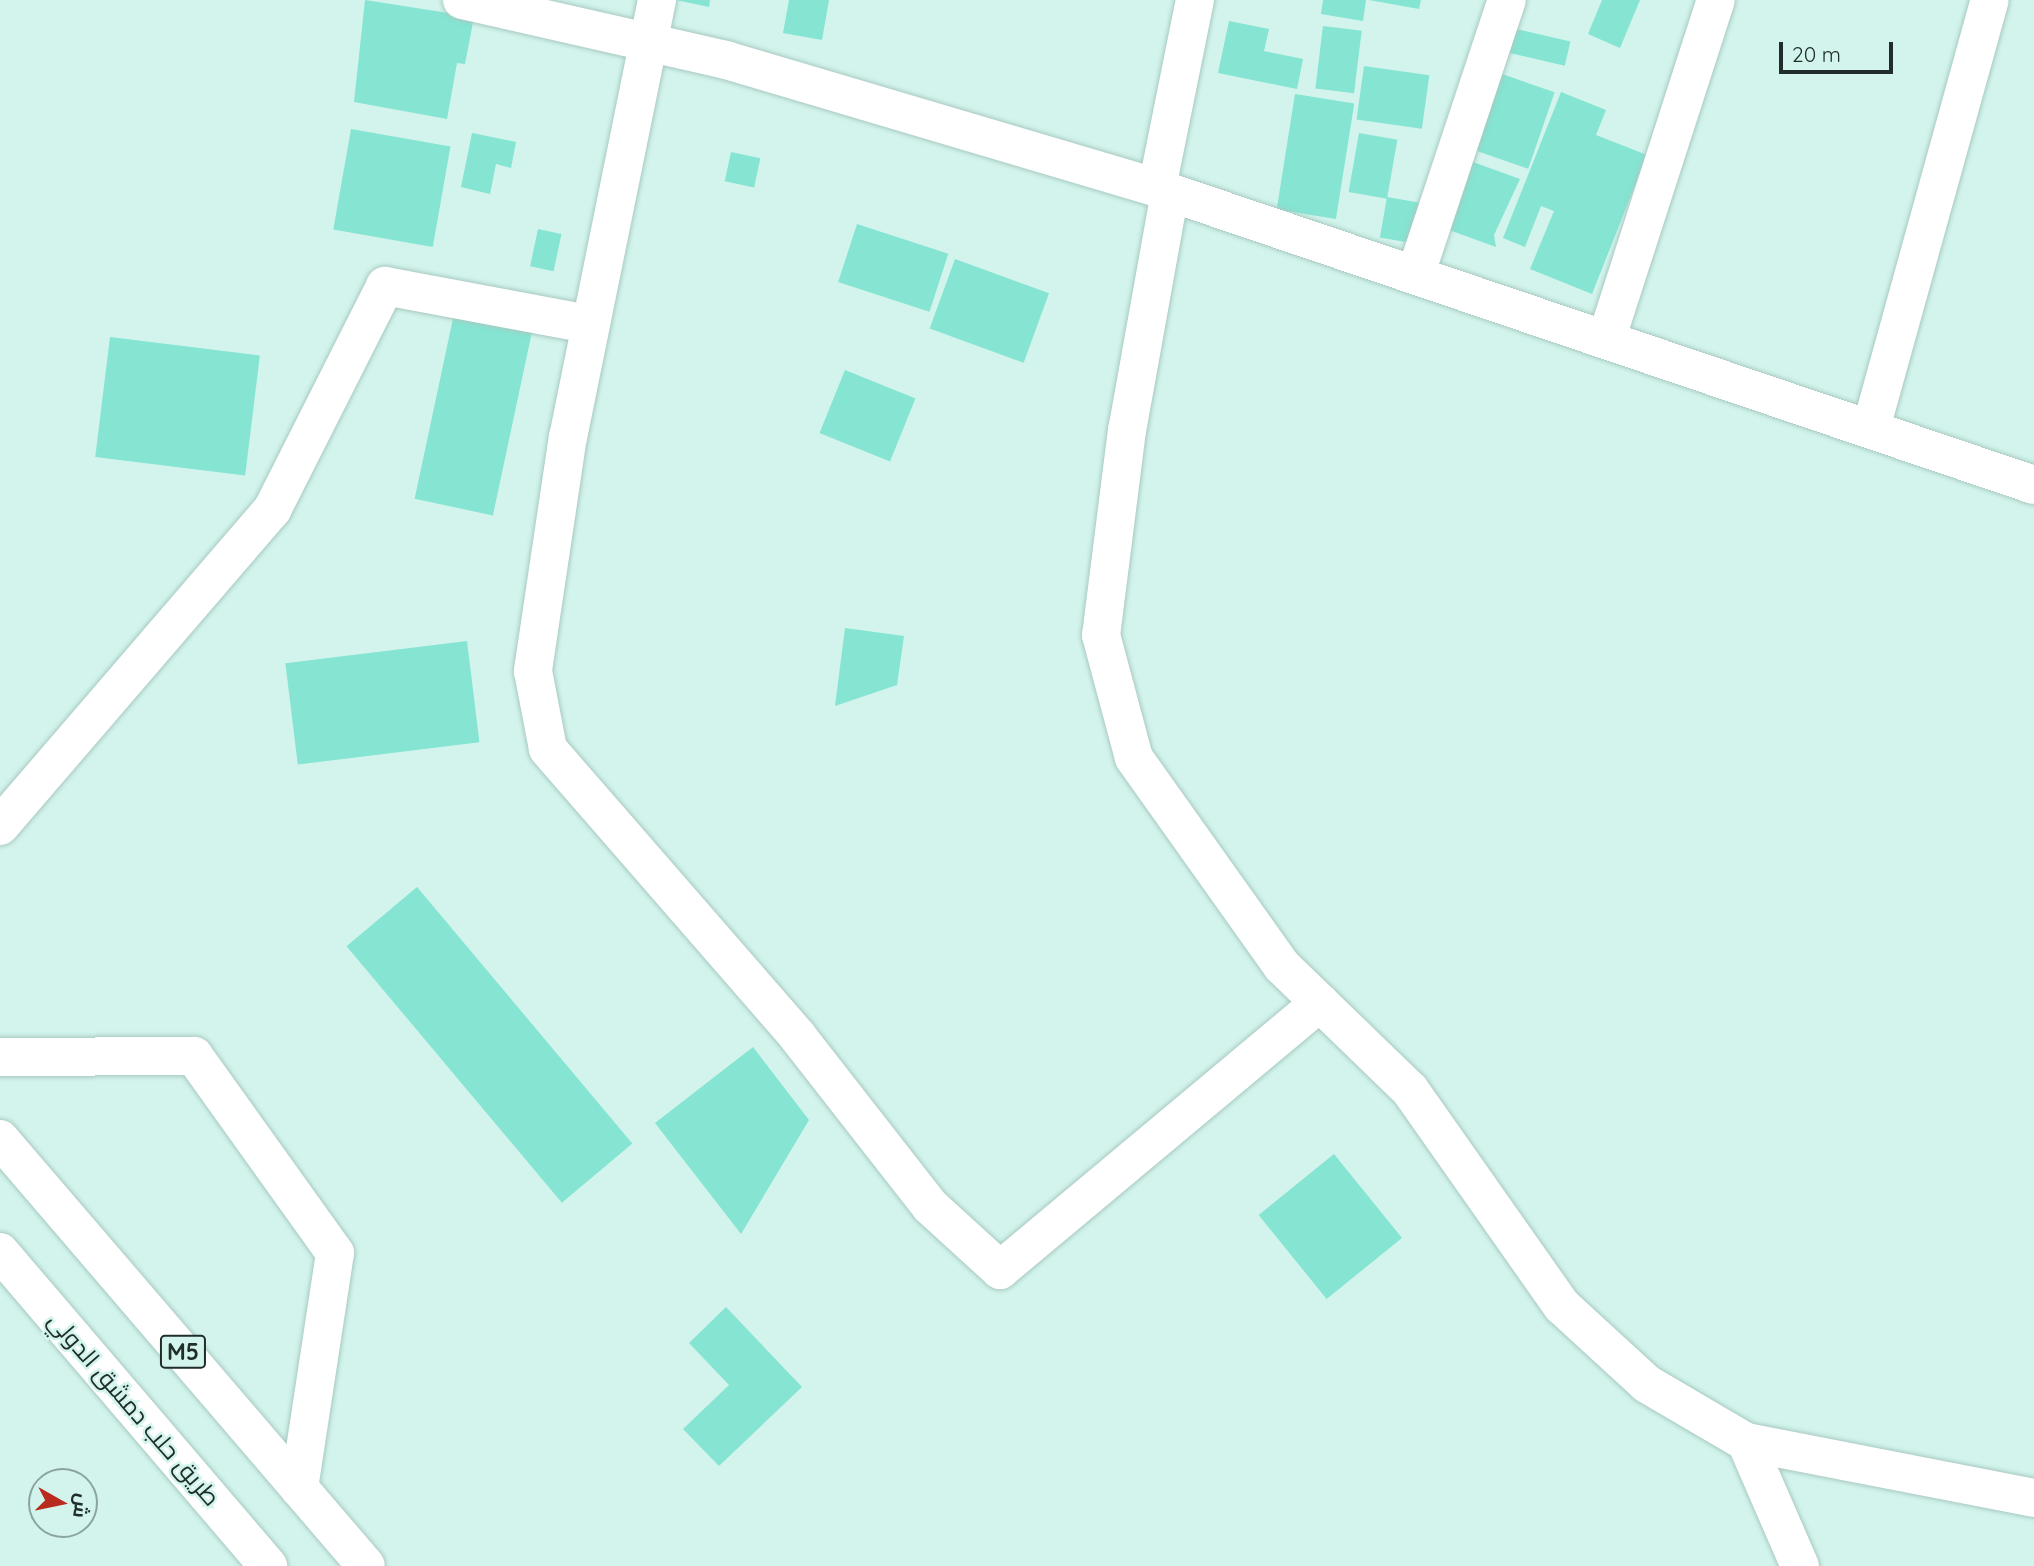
<!DOCTYPE html>
<meta charset="utf-8">
<style>
body{margin:0}
#map{position:relative;width:2034px;height:1566px;overflow:hidden;background:#d2f4ec;font-family:Quicksand,Cairo,sans-serif}
div>[style]{position:absolute}
[style*='--x']{left:calc(var(--x)*1px);top:calc(var(--y)*1px);width:calc(var(--w)*1px);rotate:calc(var(--a)*1deg)}
.building>*{inset:0;background:#85e4d2;transform-origin:0 0}
.roads{filter:drop-shadow(0 0 2px #a8c9c1) drop-shadow(0 0 2px #a8c9c1)}
.minor>*{height:38px;margin:-19px;padding:0 19px;transform-origin:19px;border-radius:19px;background:#fff}
.highway>*{height:38px;margin:-19px;padding:0 19px;transform-origin:19px;border-radius:19px;background:#fff}
span{translate:-50% -50%;white-space:nowrap;text-align:center;line-height:1.15;-webkit-text-stroke:5px #d2f4ec;paint-order:stroke}
.shield-label span{padding:2px 5px;background:#d2f4ec;border:2px solid;border-radius:5px;-webkit-text-stroke-width:0}
.shield-label{font-size:23px;color:#202d2a;font-weight:700}
.street-label{font-size:24px;color:#202d2a}
.north{position:absolute;left:28px;top:1468px;width:70px;height:70px;box-sizing:border-box;background:#d2f4ec;border:2px solid #8ba49e;border-radius:50%;rotate:99deg;font-size:19px;font-weight:700;line-height:28px;text-align:center;color:#202d2a}
.north::after{content:'';display:block;margin:auto;width:24px;height:32px;background:#b92b1e;clip-path:polygon(50% 0,100% 100%,50% 72%,0 100%)}
.scale{position:absolute;left:1779px;top:42px;width:114px;height:32px;box-sizing:border-box;border:4px solid #202d2a;border-top:0;padding-left:9px;font-size:21px;line-height:24px;white-space:nowrap;color:#202d2a;-webkit-text-stroke:5px #d2f4ec;paint-order:stroke}
</style>
<div id="map">
<div class="building">
<div style="clip-path:polygon(365px 0,474px 17px,465px 64px,457px 63px,447px 119px,354px 102px)"></div>
<div style="clip-path:polygon(676px 0,710px 0,709px 7px)"></div>
<div style="clip-path:polygon(789px 0,829px 0,822px 40px,783px 33px)"></div>
<div style="clip-path:polygon(1323px 0,1366px 0,1363px 21px,1321px 14px)"></div>
<div style="clip-path:polygon(1369px 0,1421px 0,1419px 9px)"></div>
<div style="clip-path:polygon(1602px 0,1640px 0,1620px 48px,1588px 34px)"></div>
<div style="clip-path:polygon(1229px 21px,1269px 29px,1264px 51px,1303px 59px,1297px 89px,1218px 73px)"></div>
<div style="left:1323px;top:26px;width:39px;height:63px;rotate:7deg"></div>
<div style="left:1508px;top:27px;width:64px;height:25px;rotate:13deg"></div>
<div style="left:1364px;top:66px;width:66px;height:54px;rotate:8deg"></div>
<div style="left:1496px;top:72px;width:62px;height:81px;rotate:19deg"></div>
<div style="clip-path:polygon(1561px 92px,1606px 110px,1596px 135px,1647px 155px,1592px 294px,1530px 269px,1554px 211px,1541px 206px,1525px 247px,1503px 238px)"></div>
<div style="left:1295px;top:94px;width:60px;height:117px;rotate:9deg"></div>
<div style="left:351px;top:129px;width:101px;height:102px;rotate:10deg"></div>
<div style="clip-path:polygon(472px 133px,516px 142px,511px 168px,496px 164px,490px 194px,461px 187px)"></div>
<div style="left:1359px;top:133px;width:39px;height:60px;rotate:10deg"></div>
<div style="left:731px;top:152px;width:30px;height:30px;rotate:12deg"></div>
<div style="clip-path:polygon(1462px 158px,1520px 179px,1494px 235px,1496px 247px,1438px 226px)"></div>
<div style="left:1387px;top:197px;width:35px;height:41px;rotate:10deg"></div>
<div style="left:857px;top:224px;width:96px;height:61px;rotate:18deg"></div>
<div style="left:538px;top:229px;width:24px;height:38px;rotate:12deg"></div>
<div style="left:955px;top:259px;width:100px;height:74px;rotate:20deg"></div>
<div style="left:455px;top:309px;width:80px;height:194px;rotate:12deg"></div>
<div style="left:110px;top:337px;width:151px;height:121px;rotate:7deg"></div>
<div style="left:845px;top:370px;width:76px;height:68px;rotate:22deg"></div>
<div style="clip-path:polygon(845px 628px,904px 636px,897px 685px,835px 706px)"></div>
<div style="left:467px;top:641px;width:102px;height:183px;rotate:83deg"></div>
<div style="left:417px;top:887px;width:335px;height:92px;rotate:50deg"></div>
<div style="clip-path:polygon(753px 1047px,809px 1120px,741px 1234px,655px 1123px)"></div>
<div style="left:1334px;top:1154px;width:108px;height:97px;rotate:51deg"></div>
<div style="clip-path:polygon(726px 1307px,802px 1387px,719px 1466px,683px 1429px,729px 1385px,689px 1343px)"></div>
</div>
<div class="roads">
<div class="minor">
<div style="--x:462;--y:0;--w:271;--a:12.8"></div>
<div style="--x:726;--y:60;--w:450;--a:16.5"></div>
<div style="--x:1157;--y:188;--w:926;--a:18.71"></div>
<div style="--x:657;--y:0;--w:445;--a:101.5"></div>
<div style="--x:568;--y:436;--w:238;--a:98.5"></div>
<div style="--x:533;--y:671;--w:79;--a:79.1"></div>
<div style="--x:548;--y:749;--w:381;--a:49"></div>
<div style="--x:798;--y:1037;--w:214;--a:52"></div>
<div style="--x:930;--y:1206;--w:95;--a:42.4"></div>
<div style="--x:1000;--y:1270;--w:417;--a:-39.9"></div>
<div style="--x:1157;--y:188;--w:192;--a:-78.6"></div>
<div style="--x:1170;--y:192;--w:242;--a:100.2"></div>
<div style="--x:1127;--y:430;--w:207;--a:97.2"></div>
<div style="--x:1101;--y:635;--w:127;--a:75"></div>
<div style="--x:1134;--y:758;--w:255;--a:54.6"></div>
<div style="--x:1282;--y:966;--w:178;--a:44.1"></div>
<div style="--x:1410;--y:1090;--w:264;--a:54.9"></div>
<div style="--x:1562;--y:1306;--w:115;--a:42.5"></div>
<div style="--x:1647;--y:1384;--w:115;--a:30.4"></div>
<div style="--x:1746;--y:1442;--w:293;--a:11"></div>
<div style="--x:1416;--y:273;--w:288;--a:-71.6"></div>
<div style="--x:1607;--y:337;--w:354;--a:-72.1"></div>
<div style="--x:1871;--y:428;--w:444;--a:-74.5"></div>
<div style="--x:0;--y:826;--w:417;--a:-49.3"></div>
<div style="--x:272;--y:510;--w:251;--a:-63.2"></div>
<div style="--x:385;--y:286;--w:208;--a:10.6"></div>
<div style="--x:0;--y:1057;--w:194;--a:-0.3"></div>
<div style="--x:194;--y:1056;--w:242;--a:54.4"></div>
<div style="--x:335;--y:1253;--w:238;--a:98.7"></div>
<div style="--x:1746;--y:1442;--w:135;--a:66.5"></div>
</div>
<div class="highway">
<div style="--x:0;--y:1139;--w:562;--a:49.4"></div>
<div style="--x:0;--y:1252;--w:413;--a:49.5"></div>
</div>
</div>
<div class="shield-label">
<span style="left:183px;top:1352px">M5</span>
</div>
<div class="street-label">
<span style="left:134px;top:1409px;rotate:49deg">طريق حلب دمشق الدولي</span>
</div>
<div class="north">ش</div>
<div class="scale">20 m</div>
</div>
